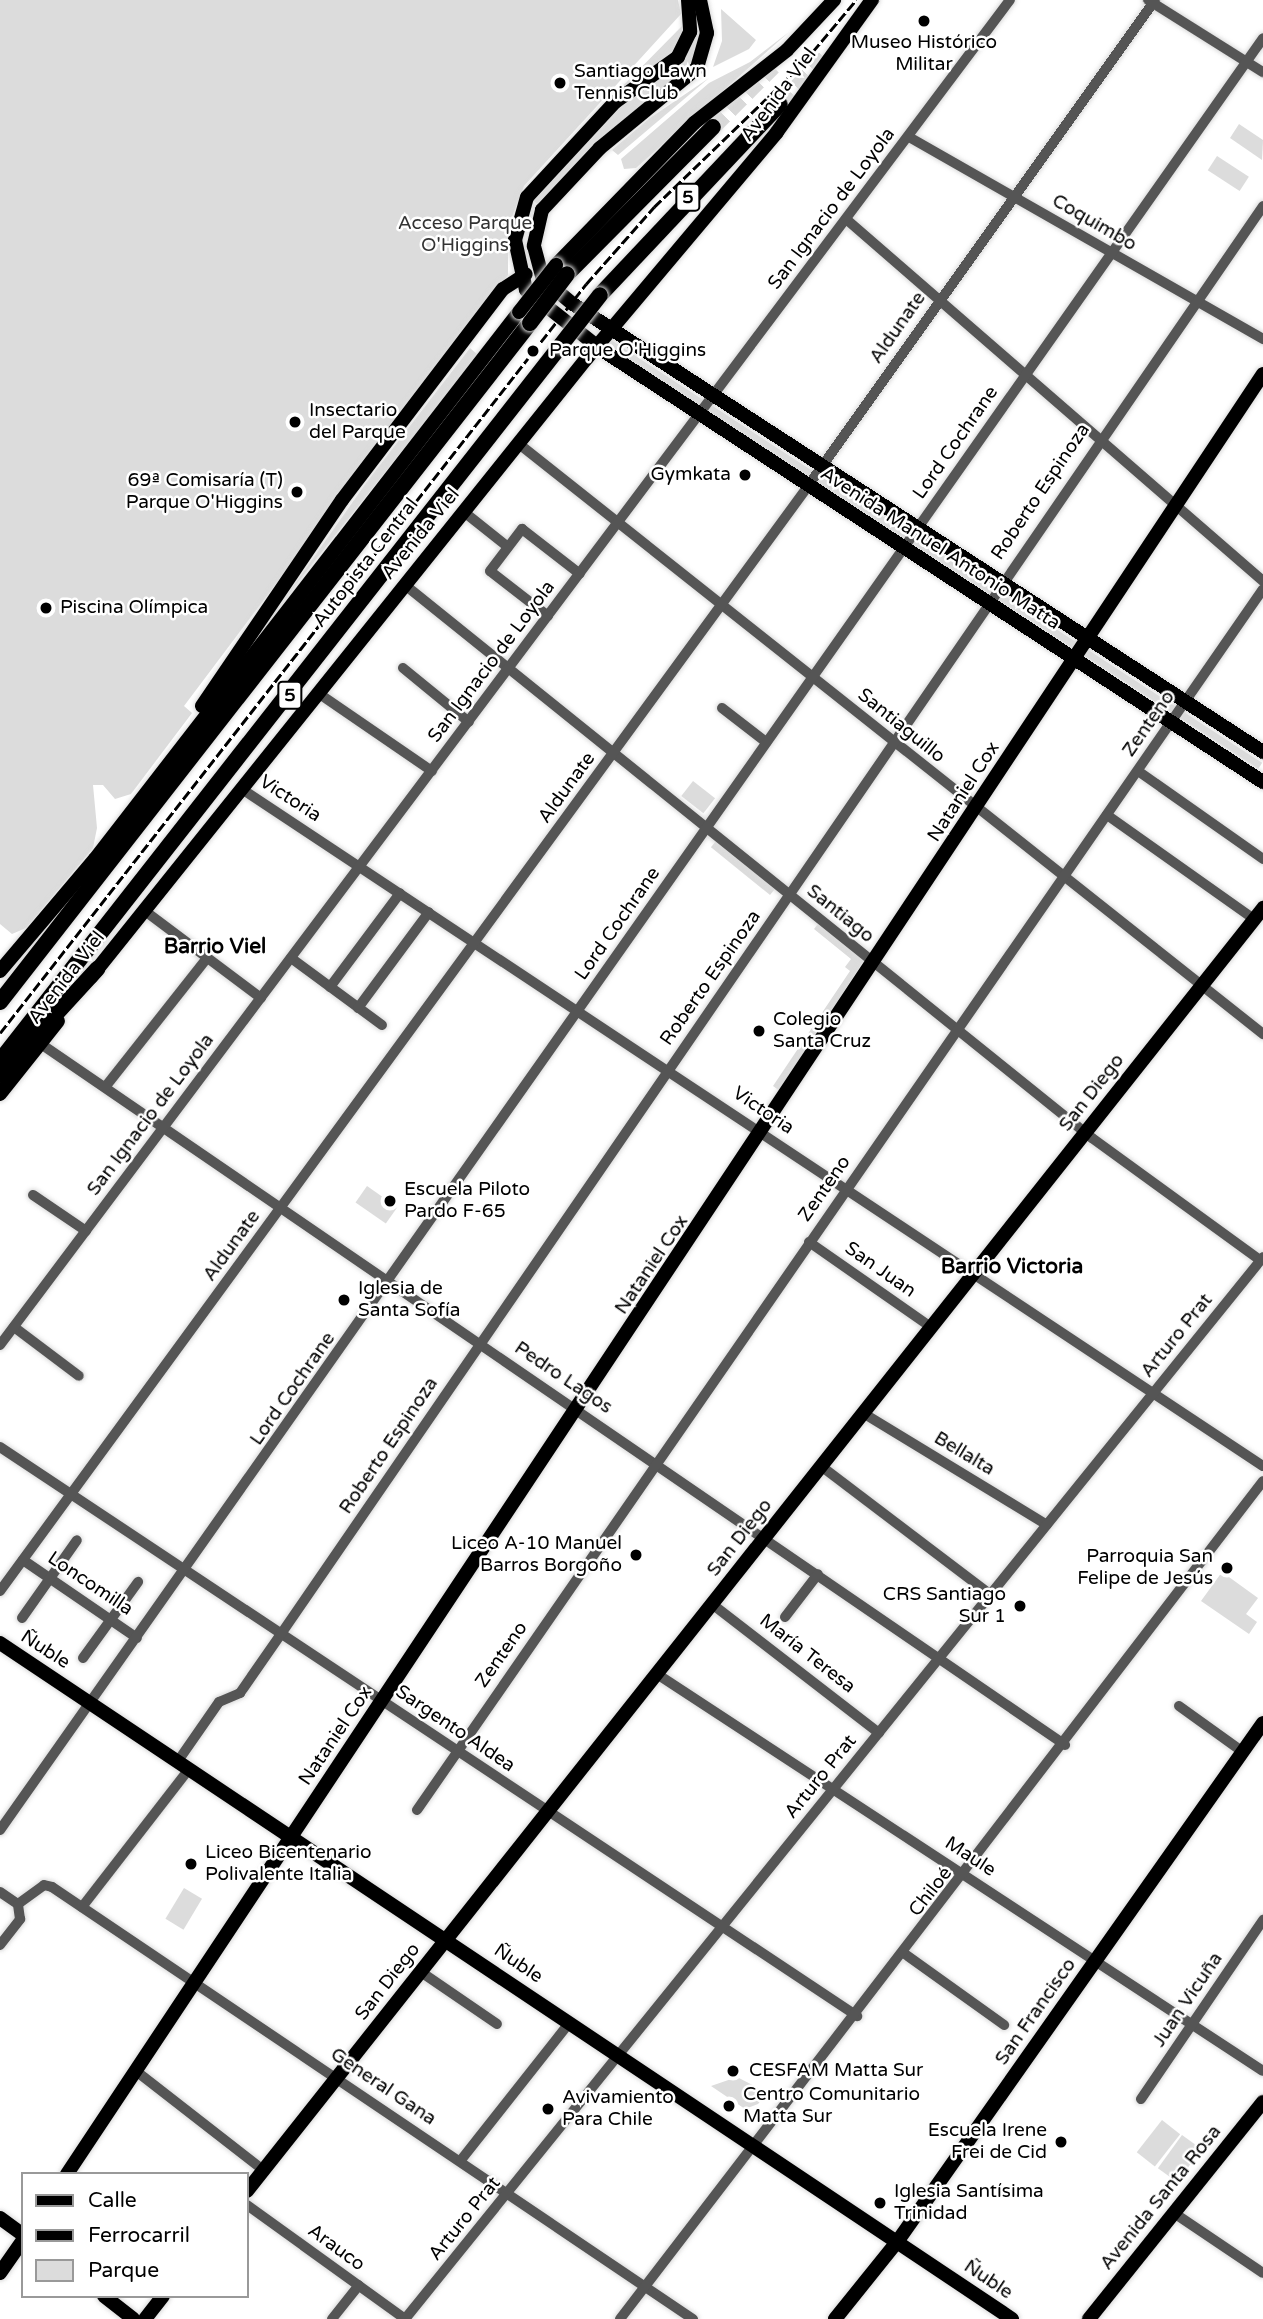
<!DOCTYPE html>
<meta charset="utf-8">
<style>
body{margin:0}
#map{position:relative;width:1263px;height:2319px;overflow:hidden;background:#fff;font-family:"Varela Round",sans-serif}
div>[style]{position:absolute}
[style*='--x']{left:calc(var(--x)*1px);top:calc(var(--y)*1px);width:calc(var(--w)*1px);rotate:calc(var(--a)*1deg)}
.green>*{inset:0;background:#dcdcdc;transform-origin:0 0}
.highway-tunnel>*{height:16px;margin-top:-8px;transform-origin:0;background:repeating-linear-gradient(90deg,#d9d9d9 0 16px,transparent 0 24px)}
.roads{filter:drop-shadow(0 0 2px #dbdbdb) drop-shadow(0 0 2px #dbdbdb)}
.minor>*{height:10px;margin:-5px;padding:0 5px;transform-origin:5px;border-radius:5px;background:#555}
.major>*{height:14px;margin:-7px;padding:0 7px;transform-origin:7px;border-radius:7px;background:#000}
.highway>*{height:16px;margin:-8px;padding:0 8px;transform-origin:8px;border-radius:8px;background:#000}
.rail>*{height:2.5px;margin-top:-1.25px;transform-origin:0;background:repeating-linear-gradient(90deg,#000 0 10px,transparent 0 13.5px)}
.bridges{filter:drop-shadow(0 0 2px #dbdbdb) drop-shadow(0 0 2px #dbdbdb)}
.major-bridge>*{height:14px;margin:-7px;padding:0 7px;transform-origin:7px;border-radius:7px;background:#000}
.highway-bridge>*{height:16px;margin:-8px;padding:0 8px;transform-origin:8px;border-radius:8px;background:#000}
.dots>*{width:19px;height:19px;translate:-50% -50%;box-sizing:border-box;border:4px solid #fff;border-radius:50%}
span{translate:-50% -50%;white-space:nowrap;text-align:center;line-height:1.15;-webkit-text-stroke:5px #fff;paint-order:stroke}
.shield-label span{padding:2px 5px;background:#fff;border:2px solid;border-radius:5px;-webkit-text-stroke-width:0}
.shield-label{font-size:18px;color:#000;font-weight:700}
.poi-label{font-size:19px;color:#000}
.left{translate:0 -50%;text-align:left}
.right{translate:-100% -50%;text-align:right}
.street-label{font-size:19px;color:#000}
.park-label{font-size:19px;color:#333}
.neighbourhood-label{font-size:21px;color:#000;font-weight:700}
.legend{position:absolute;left:21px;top:2172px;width:228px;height:126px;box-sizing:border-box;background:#fff;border:2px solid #999;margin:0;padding:9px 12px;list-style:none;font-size:21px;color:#000}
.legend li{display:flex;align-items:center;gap:14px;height:35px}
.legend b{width:35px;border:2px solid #999}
</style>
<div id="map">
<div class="green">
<div style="clip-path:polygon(0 0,678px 0,681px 14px,524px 186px,508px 227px,508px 275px,184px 706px,192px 713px,131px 794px,115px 799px,103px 785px,93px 785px,97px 828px,93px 848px,26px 928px,12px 934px,0 924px)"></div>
<div style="clip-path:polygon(721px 9px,756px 40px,749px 49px,713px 67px,722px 41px)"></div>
<div style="clip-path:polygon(688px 18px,679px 49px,607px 102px,683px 25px)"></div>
<div style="clip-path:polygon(703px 18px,699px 57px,540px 205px,533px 201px,618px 108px,682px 63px)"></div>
<div style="clip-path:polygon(789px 32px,636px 168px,624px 169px,621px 159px,709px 83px,750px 62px)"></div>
<div style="clip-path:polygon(709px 78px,618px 155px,612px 150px,650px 118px)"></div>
<div style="clip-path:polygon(1239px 124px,1263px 140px,1262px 160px,1230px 138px)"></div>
<div style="left:1217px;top:156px;width:38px;height:17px;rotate:33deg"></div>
<div style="left:608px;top:338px;width:780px;height:7px;rotate:33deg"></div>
<div style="clip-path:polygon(470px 348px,478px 355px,283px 601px,366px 483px)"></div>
<div style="left:693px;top:781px;width:28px;height:19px;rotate:38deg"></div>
<div style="left:716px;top:841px;width:76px;height:8px;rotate:39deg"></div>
<div style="clip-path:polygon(818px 924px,864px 960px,780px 1091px,773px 1086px,850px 971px,845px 967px,851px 959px,814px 929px)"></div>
<div style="left:367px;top:1186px;width:37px;height:20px;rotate:35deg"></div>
<div style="clip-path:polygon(1222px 1572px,1258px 1598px,1246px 1614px,1257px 1622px,1249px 1634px,1201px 1601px)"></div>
<div style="left:184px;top:1888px;width:21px;height:36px;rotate:31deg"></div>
<div style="clip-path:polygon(737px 2077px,764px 2091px,770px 2090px,758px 2104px,745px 2109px,711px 2086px)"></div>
<div style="left:1162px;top:2120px;width:23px;height:41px;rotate:38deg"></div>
<div style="left:1182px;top:2135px;width:24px;height:41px;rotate:36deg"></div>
</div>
<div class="highway-tunnel">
<div style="--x:780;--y:104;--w:67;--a:-45.6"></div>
<div style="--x:713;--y:127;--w:85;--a:-45"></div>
</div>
<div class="roads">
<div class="minor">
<div style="--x:1148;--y:0;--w:136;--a:32.1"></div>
<div style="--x:909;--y:137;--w:408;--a:29.7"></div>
<div style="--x:846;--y:219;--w:552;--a:40.96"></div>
<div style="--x:519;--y:444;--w:950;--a:38.41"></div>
<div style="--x:464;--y:512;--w:56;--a:38.5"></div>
<div style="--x:405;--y:585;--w:882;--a:38.83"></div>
<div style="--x:1092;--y:1138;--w:208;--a:36"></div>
<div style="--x:548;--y:616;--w:73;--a:-142.2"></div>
<div style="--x:490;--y:571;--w:53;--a:-52.7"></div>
<div style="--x:522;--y:529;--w:73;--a:37.8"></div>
<div style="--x:403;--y:668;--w:85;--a:39.3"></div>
<div style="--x:318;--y:693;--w:138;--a:34.4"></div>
<div style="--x:722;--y:708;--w:56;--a:37.7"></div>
<div style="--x:1138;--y:771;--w:153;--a:35.1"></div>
<div style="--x:242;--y:789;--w:1225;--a:33.55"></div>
<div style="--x:1107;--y:815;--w:180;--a:35.3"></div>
<div style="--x:145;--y:911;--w:145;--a:36.9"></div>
<div style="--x:291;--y:958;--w:113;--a:36.4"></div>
<div style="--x:330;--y:987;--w:117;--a:-53.3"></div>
<div style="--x:358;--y:1008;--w:119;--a:-53.5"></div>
<div style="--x:41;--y:1044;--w:1241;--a:34.39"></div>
<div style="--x:106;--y:1086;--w:163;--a:-51.7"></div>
<div style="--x:33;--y:1195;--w:64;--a:34.2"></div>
<div style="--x:809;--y:1242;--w:149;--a:34.9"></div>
<div style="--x:14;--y:1327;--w:81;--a:37"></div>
<div style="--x:0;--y:1345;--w:1682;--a:-53.1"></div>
<div style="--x:863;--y:1413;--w:215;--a:31.3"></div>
<div style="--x:0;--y:1447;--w:1029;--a:33.58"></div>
<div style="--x:821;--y:1466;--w:213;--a:37.2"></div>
<div style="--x:23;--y:1560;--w:138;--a:34.4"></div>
<div style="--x:0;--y:1591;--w:1369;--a:-53.82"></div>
<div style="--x:808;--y:486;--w:597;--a:-54.47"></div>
<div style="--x:712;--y:1604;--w:211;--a:37.7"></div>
<div style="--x:785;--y:1617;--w:54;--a:-52.5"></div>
<div style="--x:22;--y:1618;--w:95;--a:-54.8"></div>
<div style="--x:83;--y:1658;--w:94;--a:-54.1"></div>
<div style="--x:657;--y:1674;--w:724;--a:33.23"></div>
<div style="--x:1179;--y:1706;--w:79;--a:35.7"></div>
<div style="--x:178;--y:1761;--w:72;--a:-55.2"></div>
<div style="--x:219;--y:1702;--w:23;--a:-23"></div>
<div style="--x:240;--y:1693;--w:72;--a:-55.2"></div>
<div style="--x:281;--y:1634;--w:1733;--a:-55.48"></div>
<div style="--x:417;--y:1810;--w:1485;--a:-55.28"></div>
<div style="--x:0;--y:1830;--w:2192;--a:-54.82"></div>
<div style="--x:0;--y:1892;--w:22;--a:34"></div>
<div style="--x:18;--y:1904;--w:32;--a:-36"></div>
<div style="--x:44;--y:1885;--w:8;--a:14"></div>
<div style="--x:52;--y:1887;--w:773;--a:33.98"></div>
<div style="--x:82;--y:1907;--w:175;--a:-52.2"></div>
<div style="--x:0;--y:1945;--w:33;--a:-52"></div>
<div style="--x:20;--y:1919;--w:15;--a:-98"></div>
<div style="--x:905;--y:1954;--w:122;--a:35.6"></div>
<div style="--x:421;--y:1972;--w:92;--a:34.4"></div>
<div style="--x:136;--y:2071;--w:161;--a:37.9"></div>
<div style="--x:1141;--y:2099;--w:217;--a:-55.7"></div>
<div style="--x:461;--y:2160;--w:176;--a:-51.7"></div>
<div style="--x:247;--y:2205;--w:195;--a:35.8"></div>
<div style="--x:1174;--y:2213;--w:107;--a:34"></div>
<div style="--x:332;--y:2319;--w:43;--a:-51.5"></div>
<div style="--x:405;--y:2319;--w:1365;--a:-51.06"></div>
<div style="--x:620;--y:2319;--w:1056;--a:-52.5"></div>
</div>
<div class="major">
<div style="--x:688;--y:0;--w:32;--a:86"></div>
<div style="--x:690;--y:32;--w:28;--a:116"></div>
<div style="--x:678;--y:57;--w:77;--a:144.5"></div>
<div style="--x:615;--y:102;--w:129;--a:132.8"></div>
<div style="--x:527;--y:197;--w:45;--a:105.6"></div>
<div style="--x:515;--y:240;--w:51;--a:77.6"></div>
<div style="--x:526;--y:290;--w:97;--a:38.3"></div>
<div style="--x:602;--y:350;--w:790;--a:33.17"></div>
<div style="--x:700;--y:0;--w:34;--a:78"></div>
<div style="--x:707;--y:33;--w:36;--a:106"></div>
<div style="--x:697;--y:68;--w:126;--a:140.5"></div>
<div style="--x:600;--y:148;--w:85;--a:133.1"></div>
<div style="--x:542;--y:210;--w:37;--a:103"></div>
<div style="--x:534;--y:246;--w:34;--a:75"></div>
<div style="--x:543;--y:279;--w:39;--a:40"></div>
<div style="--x:573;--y:304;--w:823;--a:32.99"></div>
<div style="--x:556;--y:265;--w:198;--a:-45.8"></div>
<div style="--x:694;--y:123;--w:118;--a:-38.1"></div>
<div style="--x:787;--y:50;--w:69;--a:-46.8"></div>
<div style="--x:202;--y:706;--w:249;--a:-55.8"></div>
<div style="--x:342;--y:500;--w:265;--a:-52.7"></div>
<div style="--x:503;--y:289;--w:27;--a:-33"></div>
<div style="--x:0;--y:971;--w:147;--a:-49.7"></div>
<div style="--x:95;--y:859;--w:692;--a:-52.22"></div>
<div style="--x:91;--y:977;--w:793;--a:-51.3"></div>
<div style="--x:587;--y:358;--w:295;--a:-49.9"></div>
<div style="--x:777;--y:132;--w:163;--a:-54.3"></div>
<div style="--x:0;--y:1094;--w:93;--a:-51.5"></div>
<div style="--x:0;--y:1643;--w:1217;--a:33.74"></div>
<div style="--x:67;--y:2174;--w:2161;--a:-56.4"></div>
<div style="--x:247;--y:2191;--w:1637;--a:-51.62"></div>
<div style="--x:0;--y:2218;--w:29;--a:36"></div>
<div style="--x:0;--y:2273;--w:40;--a:-55.1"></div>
<div style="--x:104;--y:2296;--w:37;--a:38"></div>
<div style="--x:145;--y:2319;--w:29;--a:-52"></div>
<div style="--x:835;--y:2319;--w:99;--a:-51.2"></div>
<div style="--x:897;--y:2242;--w:635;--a:-54.81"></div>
<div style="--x:1089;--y:2319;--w:278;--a:-51.3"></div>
</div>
<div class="highway">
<div style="--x:567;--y:274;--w:207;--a:-45.2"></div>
<div style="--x:600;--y:295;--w:262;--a:-46.7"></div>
<div style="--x:0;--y:1002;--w:861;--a:-52.03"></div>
<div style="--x:0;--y:1061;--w:910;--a:-51.92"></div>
<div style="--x:0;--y:1075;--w:144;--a:-47.5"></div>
</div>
</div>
<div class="rail">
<div style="--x:0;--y:1033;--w:951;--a:-51.96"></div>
<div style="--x:586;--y:284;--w:103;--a:-48.6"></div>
<div style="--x:654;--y:207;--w:209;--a:-44"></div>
<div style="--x:804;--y:62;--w:81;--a:-50"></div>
</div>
<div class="bridges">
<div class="major-bridge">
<div style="--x:519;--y:312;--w:60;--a:-51.8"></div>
</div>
<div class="highway-bridge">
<div style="--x:530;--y:323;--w:61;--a:-52.9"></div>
<div style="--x:561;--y:345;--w:63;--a:-52"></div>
</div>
</div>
<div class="dots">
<div style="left:924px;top:21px;background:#000"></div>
<div style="left:560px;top:83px;background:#000"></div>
<div style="left:533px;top:351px;background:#000"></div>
<div style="left:295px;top:422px;background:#000"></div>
<div style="left:745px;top:475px;background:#000"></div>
<div style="left:297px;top:492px;background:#000"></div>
<div style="left:46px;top:608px;background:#000"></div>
<div style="left:759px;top:1031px;background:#000"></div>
<div style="left:390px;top:1201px;background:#000"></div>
<div style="left:344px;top:1300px;background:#000"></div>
<div style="left:636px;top:1555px;background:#000"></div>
<div style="left:1227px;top:1568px;background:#000"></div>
<div style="left:1020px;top:1606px;background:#000"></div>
<div style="left:191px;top:1864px;background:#000"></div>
<div style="left:733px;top:2071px;background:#000"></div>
<div style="left:729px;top:2106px;background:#000"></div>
<div style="left:548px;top:2109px;background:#000"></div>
<div style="left:1061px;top:2142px;background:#000"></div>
<div style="left:880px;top:2203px;background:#000"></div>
</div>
<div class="shield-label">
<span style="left:688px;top:197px">5</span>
<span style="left:290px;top:695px">5</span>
</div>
<div class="poi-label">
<span style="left:924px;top:54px">Museo Histórico<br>Militar</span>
<span class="left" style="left:574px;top:83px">Santiago Lawn<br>Tennis Club</span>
<span class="left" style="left:549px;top:351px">Parque O'Higgins</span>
<span class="left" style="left:309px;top:422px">Insectario<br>del Parque</span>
<span class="right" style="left:731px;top:475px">Gymkata</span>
<span class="right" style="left:283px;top:492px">69ª Comisaría (T)<br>Parque O'Higgins</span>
<span class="left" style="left:60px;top:608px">Piscina Olímpica</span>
<span class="left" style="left:773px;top:1031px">Colegio<br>Santa Cruz</span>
<span class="left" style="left:404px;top:1201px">Escuela Piloto<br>Pardo F-65</span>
<span class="left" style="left:358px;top:1300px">Iglesia de<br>Santa Sofía</span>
<span class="right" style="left:622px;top:1555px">Liceo A-10 Manuel<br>Barros Borgoño</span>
<span class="right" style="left:1213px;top:1568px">Parroquia San<br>Felipe de Jesús</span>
<span class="right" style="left:1006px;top:1606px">CRS Santiago<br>Sur 1</span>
<span class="left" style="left:205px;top:1864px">Liceo Bicentenario<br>Polivalente Italia</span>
<span class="left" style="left:749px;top:2071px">CESFAM Matta Sur</span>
<span class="left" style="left:743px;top:2106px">Centro Comunitario<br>Matta Sur</span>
<span class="left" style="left:562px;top:2109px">Avivamiento<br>Para Chile</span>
<span class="right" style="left:1047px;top:2142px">Escuela Irene<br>Frei de Cid</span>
<span class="left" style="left:894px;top:2203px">Iglesia Santísima<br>Trinidad</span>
</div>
<div class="street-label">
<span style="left:779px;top:95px;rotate:-53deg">Avenida Viel</span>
<span style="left:832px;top:209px;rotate:-53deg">San Ignacio de Loyola</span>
<span style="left:1094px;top:223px;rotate:30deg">Coquimbo</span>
<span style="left:898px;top:328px;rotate:-55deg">Aldunate</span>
<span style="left:956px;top:443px;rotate:-55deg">Lord Cochrane</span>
<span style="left:1041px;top:492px;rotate:-56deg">Roberto Espinoza</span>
<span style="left:421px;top:534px;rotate:-51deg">Avenida Viel</span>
<span style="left:940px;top:549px;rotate:33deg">Avenida Manuel Antonio Matta</span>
<span style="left:366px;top:563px;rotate:-52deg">Autopista Central</span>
<span style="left:492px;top:662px;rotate:-53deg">San Ignacio de Loyola</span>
<span style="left:1149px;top:724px;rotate:-55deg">Zenteno</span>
<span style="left:901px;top:726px;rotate:39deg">Santiaguillo</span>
<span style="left:567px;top:788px;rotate:-54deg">Aldunate</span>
<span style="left:964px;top:792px;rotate:-57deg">Nataniel Cox</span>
<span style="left:290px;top:799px;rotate:33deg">Victoria</span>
<span style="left:840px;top:914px;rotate:39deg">Santiago</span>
<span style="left:618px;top:924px;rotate:-55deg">Lord Cochrane</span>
<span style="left:67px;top:978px;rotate:-52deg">Avenida Viel</span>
<span style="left:711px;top:978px;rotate:-55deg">Roberto Espinoza</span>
<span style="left:1092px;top:1093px;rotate:-52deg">San Diego</span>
<span style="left:763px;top:1111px;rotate:34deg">Victoria</span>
<span style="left:151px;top:1115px;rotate:-53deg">San Ignacio de Loyola</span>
<span style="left:825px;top:1189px;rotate:-55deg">Zenteno</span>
<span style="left:232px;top:1246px;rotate:-54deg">Aldunate</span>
<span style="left:652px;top:1265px;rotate:-56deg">Nataniel Cox</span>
<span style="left:880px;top:1270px;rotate:35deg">San Juan</span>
<span style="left:1177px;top:1336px;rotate:-51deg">Arturo Prat</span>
<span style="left:563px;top:1378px;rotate:34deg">Pedro Lagos</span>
<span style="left:293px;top:1389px;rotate:-55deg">Lord Cochrane</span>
<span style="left:389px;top:1446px;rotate:-56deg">Roberto Espinoza</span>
<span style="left:964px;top:1454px;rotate:31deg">Bellalta</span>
<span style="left:740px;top:1538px;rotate:-52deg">San Diego</span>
<span style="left:90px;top:1584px;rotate:34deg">Loncomilla</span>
<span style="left:45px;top:1650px;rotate:33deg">Ñuble</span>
<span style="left:807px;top:1654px;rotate:38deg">María Teresa</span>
<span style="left:502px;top:1655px;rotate:-55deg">Zenteno</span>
<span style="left:455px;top:1729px;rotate:34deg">Sargento Aldea</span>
<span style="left:336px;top:1736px;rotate:-56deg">Nataniel Cox</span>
<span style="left:821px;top:1777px;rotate:-51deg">Arturo Prat</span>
<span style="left:970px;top:1857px;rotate:33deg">Maule</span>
<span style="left:931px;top:1892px;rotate:-52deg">Chiloé</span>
<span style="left:518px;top:1964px;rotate:34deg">Ñuble</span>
<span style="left:388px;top:1982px;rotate:-52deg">San Diego</span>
<span style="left:1188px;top:2000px;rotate:-56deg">Juan Vicuña</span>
<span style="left:1036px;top:2012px;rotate:-55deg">San Francisco</span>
<span style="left:383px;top:2087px;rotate:34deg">General Gana</span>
<span style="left:1161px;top:2198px;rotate:-51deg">Avenida Santa Rosa</span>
<span style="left:465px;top:2219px;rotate:-51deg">Arturo Prat</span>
<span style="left:336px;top:2248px;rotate:36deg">Arauco</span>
<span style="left:988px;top:2280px;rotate:34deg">Ñuble</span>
</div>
<div class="park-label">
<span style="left:465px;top:235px">Acceso Parque<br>O'Higgins</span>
</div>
<div class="neighbourhood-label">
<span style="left:215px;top:947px">Barrio Viel</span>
<span style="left:1012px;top:1267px">Barrio Victoria</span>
</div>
<ul class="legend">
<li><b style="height:9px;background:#000"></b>Calle</li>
<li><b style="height:9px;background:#000"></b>Ferrocarril</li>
<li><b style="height:19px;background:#dcdcdc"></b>Parque</li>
</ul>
</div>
